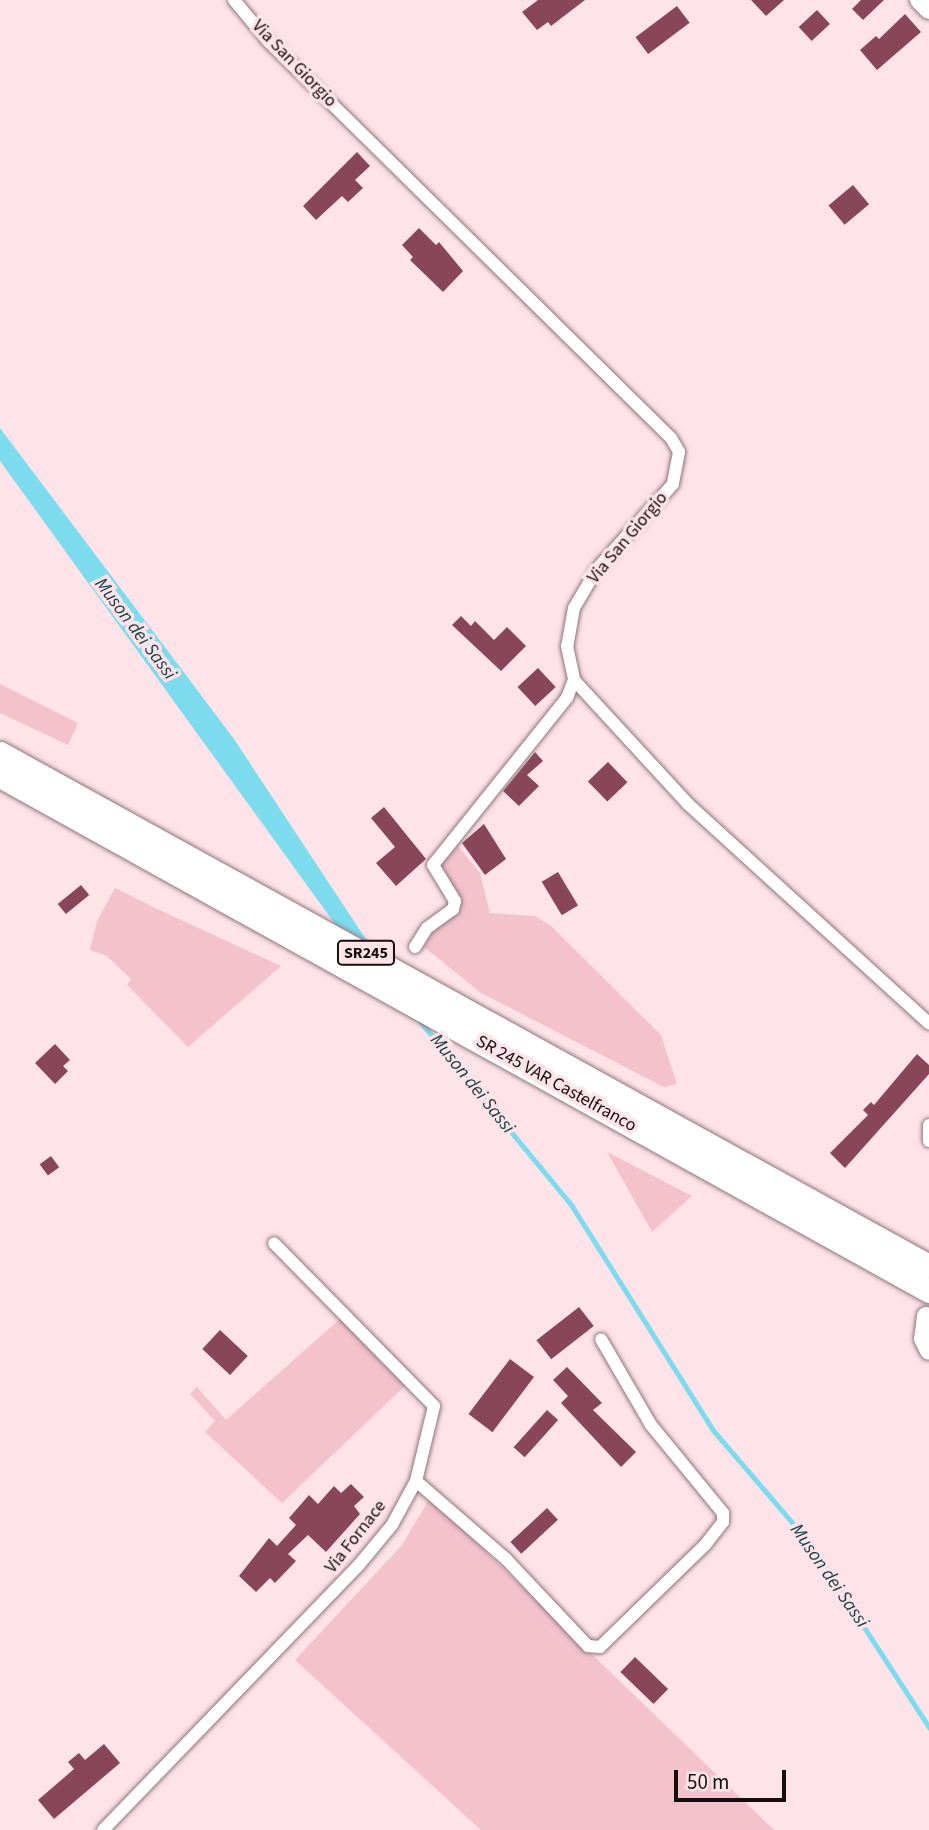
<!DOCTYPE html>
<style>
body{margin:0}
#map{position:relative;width:929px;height:1830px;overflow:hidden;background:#fee3e9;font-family:"Source Sans 3",sans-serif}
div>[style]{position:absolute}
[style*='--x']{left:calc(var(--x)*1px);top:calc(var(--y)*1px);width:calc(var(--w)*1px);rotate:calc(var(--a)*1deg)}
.green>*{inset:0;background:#f3c2cd}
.water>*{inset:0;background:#7ddbee}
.stream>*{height:4.5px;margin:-2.25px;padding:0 2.25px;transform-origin:2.25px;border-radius:2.25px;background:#7ddbee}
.building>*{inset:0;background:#89465a;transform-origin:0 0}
.roads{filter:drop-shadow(0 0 2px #8f767c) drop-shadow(0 0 2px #8f767c)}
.street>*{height:12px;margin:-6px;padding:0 6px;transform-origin:6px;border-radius:6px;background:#fff}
.secondary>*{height:18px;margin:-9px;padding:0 9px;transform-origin:9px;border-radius:9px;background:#fff}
.highway>*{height:23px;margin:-11.5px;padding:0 11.5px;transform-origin:11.5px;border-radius:11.5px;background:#fff}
span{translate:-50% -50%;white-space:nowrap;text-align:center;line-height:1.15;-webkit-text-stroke:7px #fee3e9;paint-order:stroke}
.shield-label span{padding:2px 5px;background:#fee3e9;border:2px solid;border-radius:5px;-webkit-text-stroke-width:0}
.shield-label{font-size:16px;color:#160d0f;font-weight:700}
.street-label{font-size:18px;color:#160d0f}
.water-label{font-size:19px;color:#123e46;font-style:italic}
.scale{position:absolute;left:674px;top:1770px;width:112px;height:32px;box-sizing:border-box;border:4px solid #160d0f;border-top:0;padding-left:9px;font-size:21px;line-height:24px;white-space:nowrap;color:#160d0f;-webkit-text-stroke:5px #fee3e9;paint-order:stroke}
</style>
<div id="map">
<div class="green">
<div style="clip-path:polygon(0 684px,78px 723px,68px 745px,0 713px)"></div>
<div style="clip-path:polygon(458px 846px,480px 873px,490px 913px,535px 916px,551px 926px,661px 1035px,677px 1084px,664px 1087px,481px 993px,424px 947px,432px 932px,461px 908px,439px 866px)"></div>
<div style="clip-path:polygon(115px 888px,153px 907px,281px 966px,188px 1047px,127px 985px,131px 979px,107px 956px,90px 950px,97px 921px)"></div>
<div style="clip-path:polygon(607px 1152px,692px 1196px,652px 1232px)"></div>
<div style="clip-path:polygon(342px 1317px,409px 1382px,282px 1503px,205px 1432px,215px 1421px,190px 1394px,197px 1387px,226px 1420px)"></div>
<div style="clip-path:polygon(430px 1498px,774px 1830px,481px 1830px,295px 1660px,402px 1545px)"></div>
</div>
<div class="water">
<div style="clip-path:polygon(0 428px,234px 739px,367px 941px,335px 924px,0 461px)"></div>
</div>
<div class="stream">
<div style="--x:420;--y:1021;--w:237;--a:50.5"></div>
<div style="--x:571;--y:1204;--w:268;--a:57.8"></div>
<div style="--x:714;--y:1431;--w:146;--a:49.4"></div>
<div style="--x:809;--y:1542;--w:221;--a:57"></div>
</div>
<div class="building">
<div style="clip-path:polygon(538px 0,585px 0,551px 26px,548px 22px,537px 30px,522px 12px)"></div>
<div style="clip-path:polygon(751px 0,784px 0,766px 16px)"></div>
<div style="clip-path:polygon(861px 0,884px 0,863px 20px,852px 9px)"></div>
<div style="left:677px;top:6px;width:21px;height:52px;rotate:53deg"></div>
<div style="left:817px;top:10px;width:19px;height:25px;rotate:47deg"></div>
<div style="clip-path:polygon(905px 14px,921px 32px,877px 70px,860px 50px,876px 36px,879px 39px)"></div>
<div style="clip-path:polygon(357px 152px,370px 166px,355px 180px,363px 188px,348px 202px,342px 196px,316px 220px,303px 206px)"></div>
<div style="left:853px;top:185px;width:25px;height:32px;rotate:50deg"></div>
<div style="clip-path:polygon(419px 228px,436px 245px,439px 242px,463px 271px,443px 292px,410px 260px,413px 257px,402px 245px)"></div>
<div style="clip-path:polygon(461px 616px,471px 626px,475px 621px,494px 640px,507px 627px,526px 646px,501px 671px,452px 625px)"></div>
<div style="left:538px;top:668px;width:26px;height:28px;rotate:47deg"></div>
<div style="clip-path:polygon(535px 752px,543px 761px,527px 775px,539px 786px,519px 806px,503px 791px)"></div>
<div style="left:608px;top:762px;width:28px;height:28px;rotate:46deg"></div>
<div style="clip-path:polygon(384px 807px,426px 859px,396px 886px,376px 863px,395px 847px,371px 818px)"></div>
<div style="clip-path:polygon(484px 824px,506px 859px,485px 875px,462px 843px)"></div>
<div style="left:558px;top:872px;width:39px;height:19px;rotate:59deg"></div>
<div style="left:81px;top:885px;width:13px;height:30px;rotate:51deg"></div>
<div style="clip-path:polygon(55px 1044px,70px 1060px,63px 1066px,68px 1071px,55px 1084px,35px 1063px)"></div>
<div style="clip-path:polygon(917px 1054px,929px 1065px,929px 1074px,845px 1168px,830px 1153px,868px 1115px,863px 1110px,871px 1102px,874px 1105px)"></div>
<div style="left:51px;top:1156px;width:14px;height:14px;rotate:54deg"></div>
<div style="left:579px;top:1307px;width:24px;height:54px;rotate:52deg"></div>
<div style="left:220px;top:1330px;width:38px;height:26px;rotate:43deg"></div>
<div style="left:510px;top:1359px;width:30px;height:69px;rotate:37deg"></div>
<div style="clip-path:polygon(567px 1367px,602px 1403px,593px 1410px,636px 1452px,621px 1467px,561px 1403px,568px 1396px,553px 1380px)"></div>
<div style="left:547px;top:1410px;width:15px;height:50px;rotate:42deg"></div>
<div style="clip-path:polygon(351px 1484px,364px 1497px,354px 1506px,360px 1514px,326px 1552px,308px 1535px,288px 1554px,296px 1561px,275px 1583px,270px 1578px,256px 1592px,239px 1576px,269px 1538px,277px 1546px,296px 1525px,289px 1518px,309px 1495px,318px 1504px,334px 1486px,341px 1493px)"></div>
<div style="left:547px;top:1508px;width:16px;height:50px;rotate:47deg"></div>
<div style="left:635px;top:1657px;width:46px;height:21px;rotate:44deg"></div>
<div style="clip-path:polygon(104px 1744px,120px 1763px,54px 1819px,38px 1800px,74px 1769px,68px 1762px,79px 1753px,85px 1760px)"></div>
</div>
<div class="roads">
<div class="street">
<div style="--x:234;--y:0;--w:53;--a:50.3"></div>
<div style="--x:268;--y:41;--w:566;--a:44.57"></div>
<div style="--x:671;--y:438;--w:16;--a:60"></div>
<div style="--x:679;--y:452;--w:33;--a:101"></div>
<div style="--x:673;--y:484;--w:114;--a:131.8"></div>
<div style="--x:597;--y:569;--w:45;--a:120.5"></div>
<div style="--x:574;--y:608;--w:39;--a:100"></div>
<div style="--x:567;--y:646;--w:35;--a:78"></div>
<div style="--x:574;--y:680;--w:168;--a:47.4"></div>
<div style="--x:688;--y:804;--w:326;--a:42.3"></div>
<div style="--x:415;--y:947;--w:22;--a:-58"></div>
<div style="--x:427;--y:928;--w:32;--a:-36"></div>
<div style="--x:453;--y:909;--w:8;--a:-76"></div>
<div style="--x:455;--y:901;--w:42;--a:-121.4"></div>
<div style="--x:433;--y:865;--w:214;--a:-51.3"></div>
<div style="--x:567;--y:698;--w:19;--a:-69"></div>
<div style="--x:929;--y:1125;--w:16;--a:90"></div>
<div style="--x:416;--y:1481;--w:119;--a:40.9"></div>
<div style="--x:506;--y:1559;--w:120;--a:46.7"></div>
<div style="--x:588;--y:1646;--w:12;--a:5"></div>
<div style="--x:600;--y:1647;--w:146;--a:-44.2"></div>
<div style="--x:705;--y:1545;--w:29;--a:-52"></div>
<div style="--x:723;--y:1522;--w:9;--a:-90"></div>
<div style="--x:723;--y:1513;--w:114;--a:-129.3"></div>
<div style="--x:651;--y:1425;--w:99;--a:-120.2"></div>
<div style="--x:103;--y:1830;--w:367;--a:-46"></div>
<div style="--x:358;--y:1566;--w:53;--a:-50.3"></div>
<div style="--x:392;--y:1525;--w:50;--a:-61.4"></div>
<div style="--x:416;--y:1481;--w:77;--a:-76.5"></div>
<div style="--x:434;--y:1406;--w:228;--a:-134.5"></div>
</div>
<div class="secondary">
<div style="--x:919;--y:0;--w:14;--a:45"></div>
<div style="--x:926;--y:1316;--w:23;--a:97"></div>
<div style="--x:923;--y:1339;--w:13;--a:63"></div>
</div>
<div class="highway">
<div style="--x:0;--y:753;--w:1061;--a:28.91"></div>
<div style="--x:0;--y:776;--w:1062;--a:29"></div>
</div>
</div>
<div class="shield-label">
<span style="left:366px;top:953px">SR245</span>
</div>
<div class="street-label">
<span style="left:294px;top:64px;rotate:46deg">Via San Giorgio</span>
<span style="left:628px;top:538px;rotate:-50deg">Via San Giorgio</span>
<span style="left:556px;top:1084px;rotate:29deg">SR 245 VAR Castelfranco</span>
<span style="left:356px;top:1537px;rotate:-52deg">Via Fornace</span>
</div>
<div class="water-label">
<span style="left:135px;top:629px;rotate:53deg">Muson dei Sassi</span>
<span style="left:472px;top:1084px;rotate:51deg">Muson dei Sassi</span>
<span style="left:829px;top:1576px;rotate:55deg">Muson dei Sassi</span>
</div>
<div class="scale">50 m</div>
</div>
